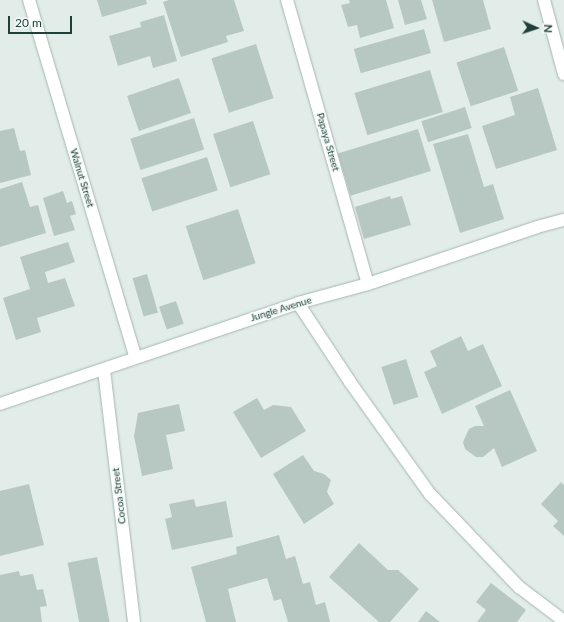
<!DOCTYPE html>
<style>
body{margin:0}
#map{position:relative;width:564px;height:622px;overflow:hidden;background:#e2ede9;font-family:Lato,sans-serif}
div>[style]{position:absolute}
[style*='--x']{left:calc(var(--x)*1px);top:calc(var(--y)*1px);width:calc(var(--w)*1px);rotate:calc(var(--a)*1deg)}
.building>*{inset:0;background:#b7c8c3;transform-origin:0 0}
.roads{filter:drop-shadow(0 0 1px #a4b6b1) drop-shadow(0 0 1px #a4b6b1)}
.minor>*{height:12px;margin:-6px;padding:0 6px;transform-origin:6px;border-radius:6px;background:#fff}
span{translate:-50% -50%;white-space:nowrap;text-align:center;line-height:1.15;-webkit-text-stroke:3.5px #f3f9f7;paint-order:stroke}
.street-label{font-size:10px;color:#20403a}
.north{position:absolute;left:516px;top:8px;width:40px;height:40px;-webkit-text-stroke:3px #f3f9f7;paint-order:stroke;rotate:93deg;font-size:11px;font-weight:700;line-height:16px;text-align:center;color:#20403a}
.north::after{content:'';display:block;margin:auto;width:14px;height:18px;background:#20403a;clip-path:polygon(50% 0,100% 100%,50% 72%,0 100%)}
.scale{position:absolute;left:8px;top:16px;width:64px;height:18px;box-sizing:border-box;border:2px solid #20403a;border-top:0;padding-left:5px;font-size:12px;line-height:14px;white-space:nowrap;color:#20403a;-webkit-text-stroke:3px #f3f9f7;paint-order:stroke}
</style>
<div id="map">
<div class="building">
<div style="clip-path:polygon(97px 0,146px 0,147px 4px,102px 17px)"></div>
<div style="clip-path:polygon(169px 0,234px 0,244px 31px,226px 36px,228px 42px,181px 57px,163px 2px)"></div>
<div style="clip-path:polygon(349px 0,386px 0,394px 28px,360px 38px,357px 25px,348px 27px,341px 5px,350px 3px)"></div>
<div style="clip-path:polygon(398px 0,421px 0,427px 19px,405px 25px)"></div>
<div style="clip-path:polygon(432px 0,483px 0,491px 29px,444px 42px)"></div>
<div style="clip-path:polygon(164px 15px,177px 61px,153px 68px,150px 56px,118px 66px,109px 36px,141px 27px,140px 22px)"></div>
<div style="left:424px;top:29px;width:25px;height:73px;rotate:74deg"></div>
<div style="left:256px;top:44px;width:57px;height:47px;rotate:72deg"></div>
<div style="left:504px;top:47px;width:46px;height:50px;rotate:72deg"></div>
<div style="left:430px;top:70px;width:44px;height:79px;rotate:73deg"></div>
<div style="left:179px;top:78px;width:37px;height:55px;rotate:71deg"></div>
<div style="clip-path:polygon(538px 88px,557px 150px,496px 169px,482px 126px,515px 115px,510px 97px)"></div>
<div style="left:465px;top:107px;width:22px;height:46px;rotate:72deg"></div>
<div style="left:194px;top:118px;width:33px;height:67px;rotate:72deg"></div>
<div style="left:253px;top:121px;width:56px;height:42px;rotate:72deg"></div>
<div style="clip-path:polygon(14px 128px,20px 151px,25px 150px,31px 175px,0 183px,0 131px)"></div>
<div style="left:418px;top:129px;width:44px;height:84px;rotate:73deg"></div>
<div style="clip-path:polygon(468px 134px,484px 187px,493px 184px,504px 219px,460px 233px,433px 144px)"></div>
<div style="left:207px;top:157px;width:35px;height:69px;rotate:72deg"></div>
<div style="clip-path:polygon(22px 182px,30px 207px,38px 205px,46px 233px,0 247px,0 189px)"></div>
<div style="clip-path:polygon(63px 191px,67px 203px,72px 201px,76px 214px,70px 216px,75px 230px,54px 236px,43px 198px)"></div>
<div style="clip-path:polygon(390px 196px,391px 199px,402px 196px,411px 225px,364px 239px,355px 207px)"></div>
<div style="left:238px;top:209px;width:57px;height:55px;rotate:72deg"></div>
<div style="clip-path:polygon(68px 242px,75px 262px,45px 272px,48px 283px,65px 278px,75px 306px,37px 318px,41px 332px,16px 340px,3px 298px,30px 289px,20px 257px)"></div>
<div style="left:147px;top:274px;width:40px;height:15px;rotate:74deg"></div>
<div style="left:176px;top:301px;width:24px;height:18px;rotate:71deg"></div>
<div style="clip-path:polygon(461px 336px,468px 351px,483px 344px,502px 386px,442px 414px,424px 372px,437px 366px,430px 351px)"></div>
<div style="left:406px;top:359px;width:40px;height:26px;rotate:72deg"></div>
<div style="clip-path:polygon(510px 390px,537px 451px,502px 467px,494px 448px,483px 457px,476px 457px,465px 449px,463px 442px,469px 429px,475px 426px,484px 426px,475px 406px)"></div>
<div style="clip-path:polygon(257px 398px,264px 410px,273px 405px,291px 407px,306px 431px,261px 458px,233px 412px)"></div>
<div style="clip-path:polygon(179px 404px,185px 431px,166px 435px,173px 469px,142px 476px,134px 436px,138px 413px)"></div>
<div style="clip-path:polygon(303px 455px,314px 471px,324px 474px,331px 480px,327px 492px,334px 504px,304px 524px,273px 474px)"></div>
<div style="clip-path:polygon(561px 482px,564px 485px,564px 536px,553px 526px,558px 521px,541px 504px)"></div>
<div style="clip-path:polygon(29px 484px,44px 545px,0 556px,0 491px)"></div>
<div style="clip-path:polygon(194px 499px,196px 507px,226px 501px,233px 537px,172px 550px,165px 519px,172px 517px,169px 504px)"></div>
<div style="clip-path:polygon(279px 535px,286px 559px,295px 556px,303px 584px,310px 582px,316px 605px,325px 602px,330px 622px,288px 622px,281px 599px,274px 601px,267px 578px,228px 589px,236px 622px,206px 622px,191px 567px,237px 554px,236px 547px)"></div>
<div style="clip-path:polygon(359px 543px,388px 570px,398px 570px,419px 589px,390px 622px,379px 622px,329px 577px)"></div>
<div style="left:97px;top:557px;width:66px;height:30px;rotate:79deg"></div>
<div style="clip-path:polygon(19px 571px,20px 576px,33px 574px,37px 590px,43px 589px,47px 606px,40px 607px,42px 622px,0 622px,0 575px)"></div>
<div style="clip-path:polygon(491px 583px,526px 610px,517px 622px,477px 622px,486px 610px,476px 602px)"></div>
<div style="clip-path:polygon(426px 611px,440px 622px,418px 622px)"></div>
</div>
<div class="roads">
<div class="minor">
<div style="--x:29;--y:0;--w:371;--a:73.4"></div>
<div style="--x:287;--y:0;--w:295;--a:74.1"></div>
<div style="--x:544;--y:0;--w:77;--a:74.9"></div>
<div style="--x:298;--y:303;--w:95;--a:56.6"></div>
<div style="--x:350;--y:382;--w:138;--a:54.5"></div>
<div style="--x:430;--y:494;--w:129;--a:46.3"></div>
<div style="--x:519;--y:587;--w:56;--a:37.1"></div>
<div style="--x:104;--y:370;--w:254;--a:83.2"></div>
<div style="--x:0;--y:404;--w:315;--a:-18.7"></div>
<div style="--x:298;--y:303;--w:73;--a:-15.2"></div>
<div style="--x:368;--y:284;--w:178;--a:-18.6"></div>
<div style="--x:537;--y:227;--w:28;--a:-15"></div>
</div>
</div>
<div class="street-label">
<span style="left:328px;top:142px;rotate:74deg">Papaya Street</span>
<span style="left:82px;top:178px;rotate:73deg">Walnut Street</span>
<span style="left:281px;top:309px;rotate:-17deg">Jungle Avenue</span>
<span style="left:119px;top:496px;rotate:-97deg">Cocoa Street</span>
</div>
<div class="north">N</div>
<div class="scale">20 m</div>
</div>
